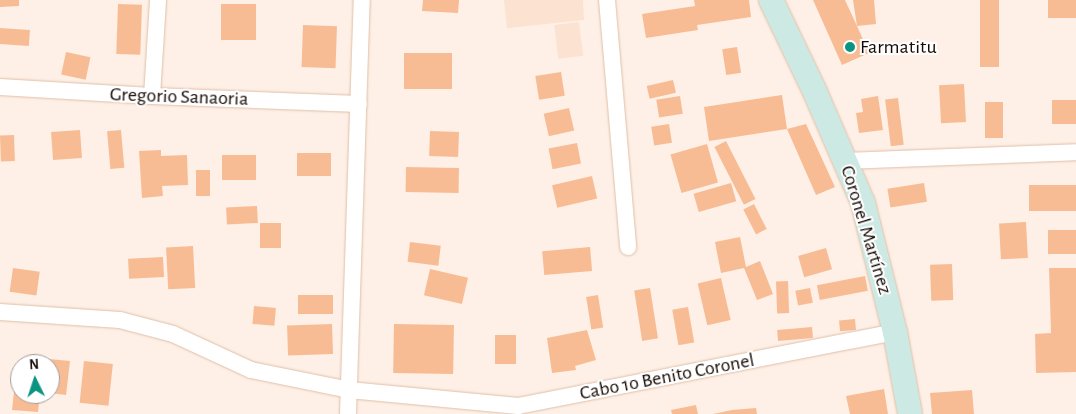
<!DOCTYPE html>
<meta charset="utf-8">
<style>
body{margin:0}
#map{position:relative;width:1076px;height:414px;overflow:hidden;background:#fef0e6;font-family:"Alegreya Sans",sans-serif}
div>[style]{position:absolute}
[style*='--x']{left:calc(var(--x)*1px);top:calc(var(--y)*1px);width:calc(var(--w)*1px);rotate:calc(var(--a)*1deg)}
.built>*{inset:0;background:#fbe2d1;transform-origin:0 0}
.building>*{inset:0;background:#f8bc94;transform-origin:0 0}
.roads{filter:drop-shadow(0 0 1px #e0bfa8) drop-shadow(0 0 1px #e0bfa8)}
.street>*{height:16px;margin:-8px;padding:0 8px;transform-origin:8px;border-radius:8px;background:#fff}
.secondary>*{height:24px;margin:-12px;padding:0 12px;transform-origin:12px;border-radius:12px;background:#cde9e3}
.dots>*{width:14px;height:14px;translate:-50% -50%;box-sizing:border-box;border:2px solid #fff;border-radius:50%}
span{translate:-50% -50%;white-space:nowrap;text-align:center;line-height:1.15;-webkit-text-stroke:4px #fff;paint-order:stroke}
.poi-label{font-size:20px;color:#160a04}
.left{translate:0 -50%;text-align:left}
.street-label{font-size:20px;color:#160a04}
.north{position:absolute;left:10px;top:354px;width:50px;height:50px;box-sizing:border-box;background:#fff;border:1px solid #a29d9b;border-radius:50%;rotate:356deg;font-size:14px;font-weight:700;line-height:20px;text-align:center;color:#160a04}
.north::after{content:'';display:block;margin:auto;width:18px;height:22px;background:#0c9480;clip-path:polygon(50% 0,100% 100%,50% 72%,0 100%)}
</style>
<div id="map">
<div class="built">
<div style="clip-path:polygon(504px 0,583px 0,584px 20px,507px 28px)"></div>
<div style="left:579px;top:22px;width:34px;height:25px;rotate:83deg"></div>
</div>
<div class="building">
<div style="clip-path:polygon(0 0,19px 0,19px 6px,0 7px)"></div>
<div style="clip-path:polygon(423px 0,459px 0,458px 13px,422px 11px)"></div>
<div style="clip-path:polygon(694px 0,749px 0,751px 17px,697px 25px,698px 30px,646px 38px,642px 14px,695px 6px)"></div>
<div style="clip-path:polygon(813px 0,845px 0,857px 26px,853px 0,874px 0,876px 24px,857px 26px,869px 53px,842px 65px)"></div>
<div style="left:980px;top:0;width:19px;height:67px"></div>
<div style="left:1048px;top:0;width:28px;height:18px"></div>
<div style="left:118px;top:4px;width:24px;height:50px;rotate:2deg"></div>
<div style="left:221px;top:4px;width:35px;height:36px"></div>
<div style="left:303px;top:25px;width:34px;height:42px;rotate:2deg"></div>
<div style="left:0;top:28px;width:30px;height:16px;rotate:4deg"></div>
<div style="left:737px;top:47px;width:26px;height:15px;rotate:81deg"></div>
<div style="left:66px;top:52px;width:25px;height:23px;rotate:12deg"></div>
<div style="left:404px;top:53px;width:48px;height:36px"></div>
<div style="left:561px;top:72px;width:24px;height:26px;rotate:81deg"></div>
<div style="left:673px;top:80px;width:13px;height:27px;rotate:77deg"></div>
<div style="left:964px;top:84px;width:38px;height:25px;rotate:87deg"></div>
<div style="clip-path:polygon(782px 95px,787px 129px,806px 124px,835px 187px,816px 195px,787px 129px,709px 141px,704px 107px)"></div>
<div style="left:680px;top:96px;width:18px;height:24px;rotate:81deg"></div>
<div style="clip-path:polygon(878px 96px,883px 130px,859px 133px,856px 113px,863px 112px,861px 99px)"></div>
<div style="left:898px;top:98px;width:47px;height:13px;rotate:83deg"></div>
<div style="left:1076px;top:100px;width:24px;height:24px;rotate:90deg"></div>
<div style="left:985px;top:102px;width:18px;height:36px"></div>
<div style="left:569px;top:108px;width:23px;height:26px;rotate:77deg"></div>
<div style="left:669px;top:124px;width:19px;height:18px;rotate:81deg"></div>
<div style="left:80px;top:130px;width:28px;height:29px;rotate:86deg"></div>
<div style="left:121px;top:130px;width:38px;height:14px;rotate:85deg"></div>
<div style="left:430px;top:131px;width:29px;height:25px;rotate:2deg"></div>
<div style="left:14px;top:135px;width:26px;height:14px;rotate:88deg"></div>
<div style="left:726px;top:141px;width:65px;height:13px;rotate:63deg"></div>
<div style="left:577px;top:143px;width:21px;height:29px;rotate:79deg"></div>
<div style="left:707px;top:144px;width:40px;height:38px;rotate:74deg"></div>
<div style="clip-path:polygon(161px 150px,161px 156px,187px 155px,188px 185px,162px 186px,163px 196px,142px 198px,139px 151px)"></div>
<div style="left:297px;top:153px;width:34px;height:23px"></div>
<div style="left:256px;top:155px;width:25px;height:34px;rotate:90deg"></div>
<div style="left:406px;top:167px;width:53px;height:25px;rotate:1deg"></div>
<div style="left:196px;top:170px;width:14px;height:26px"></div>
<div style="left:592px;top:176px;width:23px;height:41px;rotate:77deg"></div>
<div style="left:731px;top:183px;width:19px;height:39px;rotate:74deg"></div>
<div style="left:924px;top:183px;width:19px;height:37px;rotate:81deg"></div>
<div style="left:1076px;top:185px;width:26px;height:47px;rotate:90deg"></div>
<div style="left:754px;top:204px;width:28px;height:12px;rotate:63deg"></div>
<div style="left:257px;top:206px;width:17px;height:31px;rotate:87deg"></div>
<div style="left:1026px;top:222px;width:36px;height:27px;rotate:87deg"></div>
<div style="left:260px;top:223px;width:21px;height:25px"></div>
<div style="left:1076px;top:230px;width:24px;height:28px;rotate:90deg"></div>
<div style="clip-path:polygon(740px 237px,746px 267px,760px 261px,773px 294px,757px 300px,744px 268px,721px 273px,715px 242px)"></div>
<div style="left:410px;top:242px;width:31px;height:20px;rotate:7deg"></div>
<div style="left:193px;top:246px;width:42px;height:27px;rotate:87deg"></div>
<div style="left:590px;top:247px;width:24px;height:48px;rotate:85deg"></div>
<div style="left:826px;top:248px;width:22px;height:29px;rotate:74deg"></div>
<div style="left:163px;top:257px;width:20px;height:35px;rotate:87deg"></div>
<div style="left:952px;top:264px;width:36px;height:22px;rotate:88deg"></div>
<div style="left:13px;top:268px;width:27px;height:24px;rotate:8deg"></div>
<div style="clip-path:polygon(1049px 268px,1076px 268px,1076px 372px,1036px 373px,1035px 334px,1051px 333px)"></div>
<div style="left:430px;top:269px;width:39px;height:27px;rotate:13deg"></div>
<div style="left:865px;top:276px;width:15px;height:49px;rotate:79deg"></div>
<div style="left:721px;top:278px;width:43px;height:24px;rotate:77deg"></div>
<div style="left:788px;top:281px;width:32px;height:12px;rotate:88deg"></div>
<div style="left:650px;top:288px;width:51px;height:16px;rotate:81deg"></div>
<div style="left:810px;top:288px;width:15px;height:15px;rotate:79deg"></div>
<div style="left:298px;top:295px;width:35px;height:19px"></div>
<div style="left:598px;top:295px;width:33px;height:12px;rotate:81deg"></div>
<div style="left:254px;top:306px;width:22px;height:18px;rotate:5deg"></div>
<div style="left:688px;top:307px;width:36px;height:16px;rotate:80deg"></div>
<div style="left:855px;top:319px;width:11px;height:16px;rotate:85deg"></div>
<div style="left:332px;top:324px;width:30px;height:45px;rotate:88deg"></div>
<div style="left:394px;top:324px;width:60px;height:49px;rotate:1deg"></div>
<div style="left:812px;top:327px;width:11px;height:35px;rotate:85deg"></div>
<div style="clip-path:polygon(587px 330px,596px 360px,575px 366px,576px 370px,552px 373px,547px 338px)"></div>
<div style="left:495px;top:335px;width:21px;height:29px"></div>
<div style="clip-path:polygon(49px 359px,70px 361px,66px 395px,50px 393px)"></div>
<div style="left:84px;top:361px;width:29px;height:42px;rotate:6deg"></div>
<div style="clip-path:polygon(15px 382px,20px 383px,20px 394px,40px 394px,38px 412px,12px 410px)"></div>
<div style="clip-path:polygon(884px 389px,888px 414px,850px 414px,846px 396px)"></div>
<div style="clip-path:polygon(972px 390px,974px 414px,932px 414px,930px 393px)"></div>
<div style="clip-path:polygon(696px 405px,698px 414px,672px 414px,671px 410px)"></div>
<div style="clip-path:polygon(756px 408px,757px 414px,713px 414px,732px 410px)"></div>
</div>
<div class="roads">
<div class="street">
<div style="--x:607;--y:0;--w:248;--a:85.1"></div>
<div style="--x:0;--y:87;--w:152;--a:3.4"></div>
<div style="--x:152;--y:96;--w:207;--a:2.2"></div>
<div style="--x:152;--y:96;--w:96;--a:-86.4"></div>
<div style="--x:846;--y:161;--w:230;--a:-2.2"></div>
<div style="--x:0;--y:312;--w:120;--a:3.8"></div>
<div style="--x:120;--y:320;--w:55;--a:14.8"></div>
<div style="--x:173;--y:334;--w:86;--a:24.8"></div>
<div style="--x:251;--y:370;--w:100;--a:11.5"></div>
<div style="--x:349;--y:390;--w:170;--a:5.4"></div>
<div style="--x:518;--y:406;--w:384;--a:-11.1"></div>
<div style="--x:348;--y:414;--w:414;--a:-88.1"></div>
</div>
<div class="secondary">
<div style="--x:771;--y:0;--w:102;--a:64.4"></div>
<div style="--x:815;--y:92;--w:121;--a:66.6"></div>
<div style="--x:863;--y:203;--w:133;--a:76.1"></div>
<div style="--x:895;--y:332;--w:83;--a:79.6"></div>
</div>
</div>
<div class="dots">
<div style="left:850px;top:47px;background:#0c9480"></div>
</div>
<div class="poi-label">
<span class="left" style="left:860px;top:47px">Farmatitu</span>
</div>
<div class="street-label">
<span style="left:179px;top:97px;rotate:2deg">Gregorio Sanaoria</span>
<span style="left:866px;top:230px;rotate:73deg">Coronel Martínez</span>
<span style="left:667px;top:377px;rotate:-11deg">Cabo 1o Benito Coronel</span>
</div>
<div class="north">N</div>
</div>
